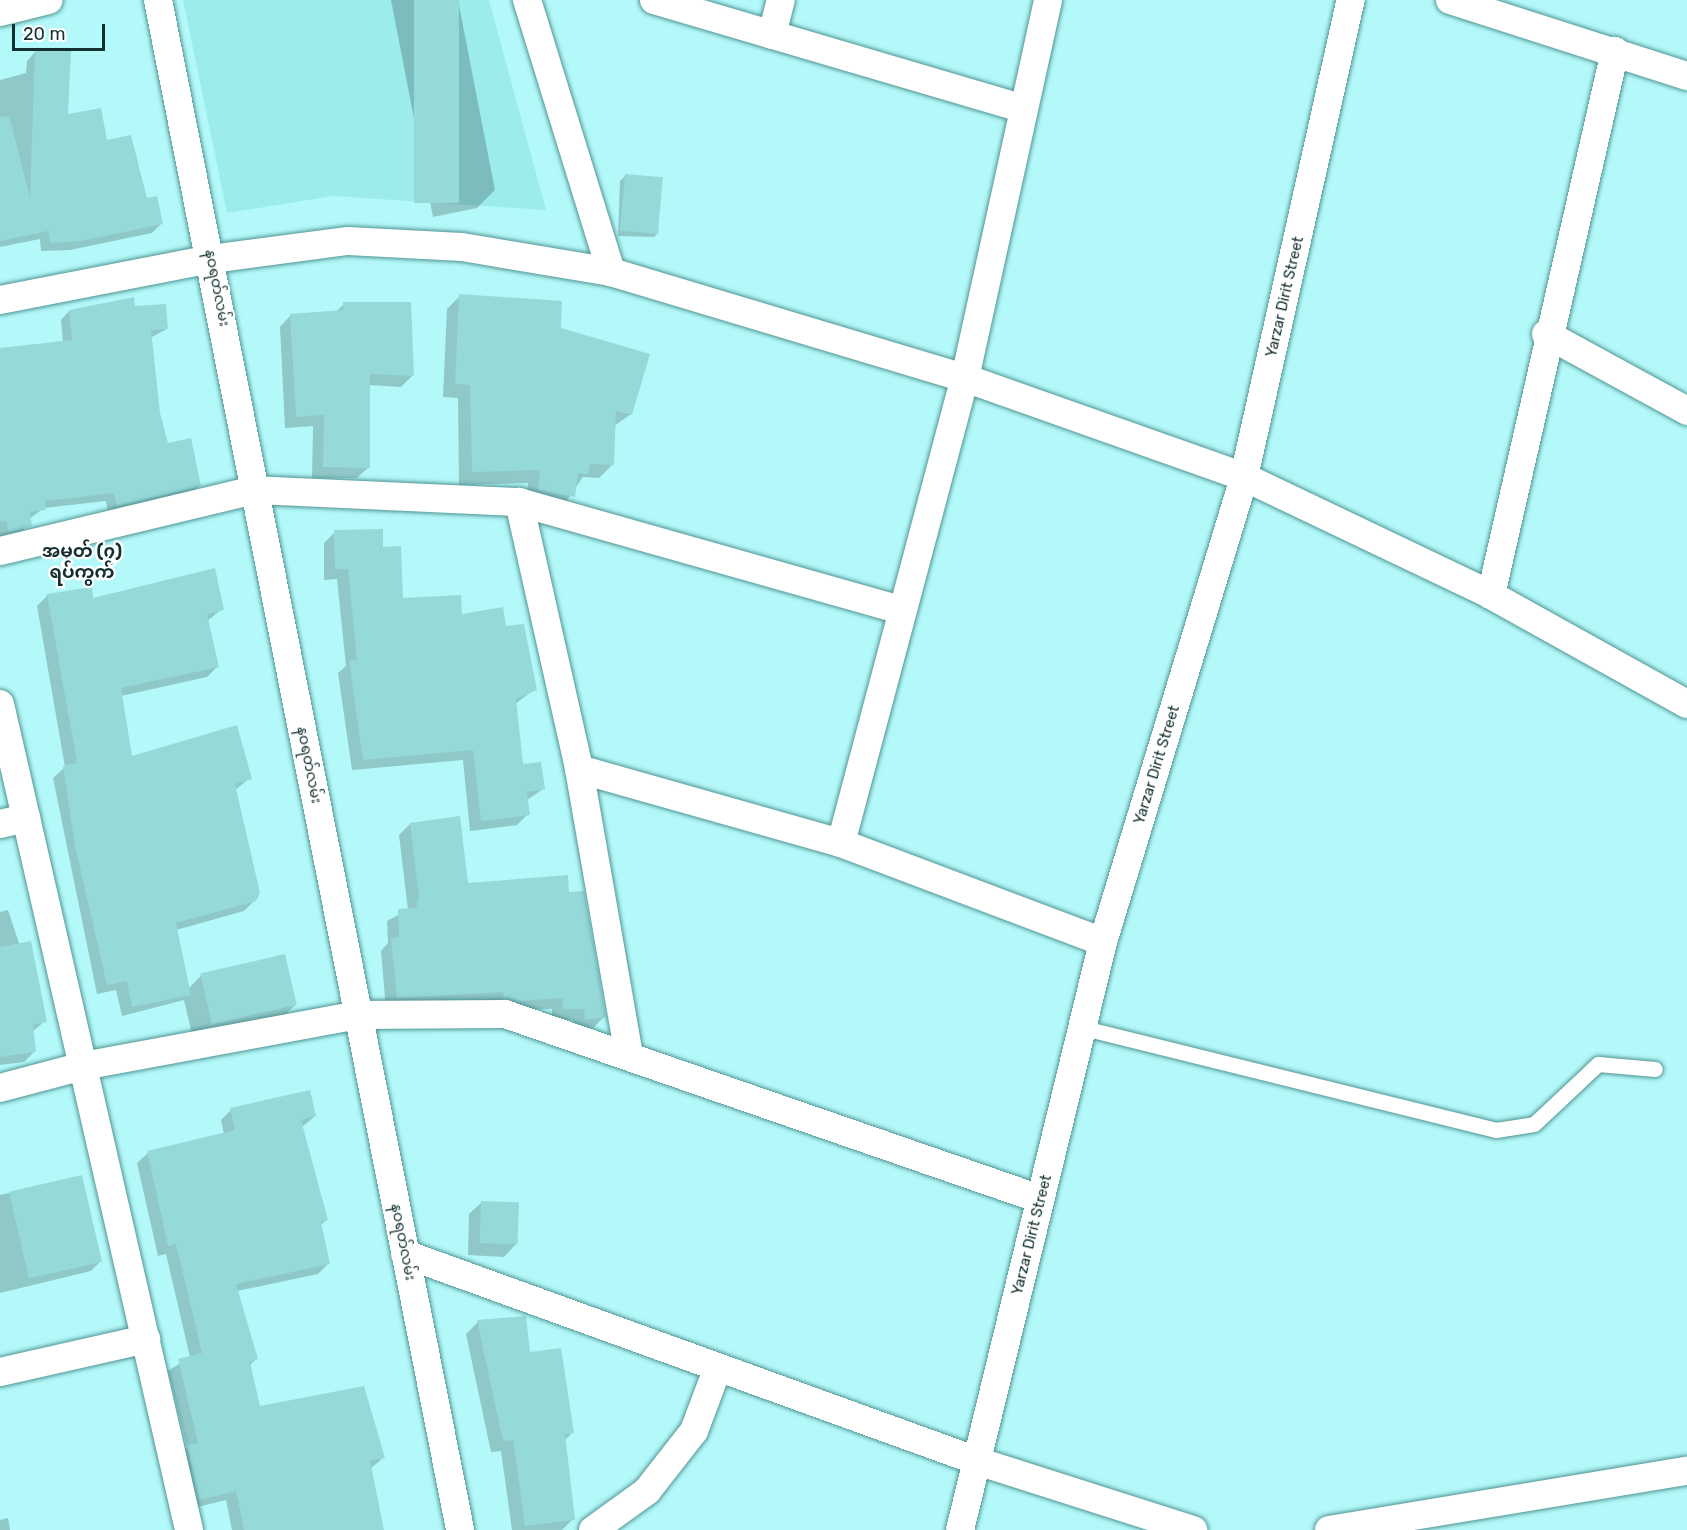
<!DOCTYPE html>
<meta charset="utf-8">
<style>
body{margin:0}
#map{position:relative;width:1687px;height:1530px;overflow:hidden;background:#b4f9f9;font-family:Rubik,"Noto Sans Myanmar",sans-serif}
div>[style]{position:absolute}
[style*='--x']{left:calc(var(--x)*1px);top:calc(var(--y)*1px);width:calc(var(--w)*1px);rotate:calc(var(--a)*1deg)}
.built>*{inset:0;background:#9decec}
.shadow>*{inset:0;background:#0003}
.building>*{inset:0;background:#96d9d9;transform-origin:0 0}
.roads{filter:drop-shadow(0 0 2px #519494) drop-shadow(0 0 2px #519494)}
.lane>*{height:15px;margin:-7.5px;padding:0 7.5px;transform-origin:7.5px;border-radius:7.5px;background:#fff}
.street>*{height:28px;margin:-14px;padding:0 14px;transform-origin:14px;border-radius:14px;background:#fff}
span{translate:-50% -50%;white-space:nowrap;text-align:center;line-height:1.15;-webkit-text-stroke:4.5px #fff;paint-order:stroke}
.street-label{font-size:15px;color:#143030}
.quarter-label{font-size:18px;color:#143030;font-weight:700}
.scale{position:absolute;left:12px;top:24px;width:93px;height:27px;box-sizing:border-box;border:3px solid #143030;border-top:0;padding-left:8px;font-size:18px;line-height:21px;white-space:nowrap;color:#143030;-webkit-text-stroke:4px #fff;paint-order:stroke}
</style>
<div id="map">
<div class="built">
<div style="clip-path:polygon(183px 0,489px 0,546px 210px,333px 196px,227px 213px)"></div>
</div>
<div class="shadow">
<div style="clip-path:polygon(391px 0,458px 0,495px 190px,477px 208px,433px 217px)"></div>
<div style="clip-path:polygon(36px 51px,67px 116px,106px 142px,146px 200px,161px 224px,152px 233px,70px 250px,41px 251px,40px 239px,0 247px,0 80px,26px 73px,27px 61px)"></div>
<div style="clip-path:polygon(626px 175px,659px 232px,654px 237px,618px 236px,620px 181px)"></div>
<div style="clip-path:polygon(460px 296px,559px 330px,631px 414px,614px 426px,612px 465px,599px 478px,583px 477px,561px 509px,526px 503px,528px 483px,459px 485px,458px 398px,443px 397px,447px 309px)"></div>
<div style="clip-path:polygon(344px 304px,413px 375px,401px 387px,368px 385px,369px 467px,357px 478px,312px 478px,313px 426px,285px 428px,280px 327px,291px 315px,336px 312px)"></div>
<div style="clip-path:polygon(134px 308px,167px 329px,150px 338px,159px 413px,167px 445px,200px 485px,191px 494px,108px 514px,106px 501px,44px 508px,29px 519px,21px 535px,0 540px,0 355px,63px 343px,61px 320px,69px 311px)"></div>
<div style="clip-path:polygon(335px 532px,382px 549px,401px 600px,505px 628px,535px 689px,515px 704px,522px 766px,543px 789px,527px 800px,528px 814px,517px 825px,470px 831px,463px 760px,352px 770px,338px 673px,346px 666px,337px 579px,324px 580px,324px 543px)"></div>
<div style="clip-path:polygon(48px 595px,222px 609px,207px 621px,217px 667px,207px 677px,121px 696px,131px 758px,250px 778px,235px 790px,255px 900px,244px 911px,176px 930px,188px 989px,201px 976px,295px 1005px,277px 1023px,194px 1043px,184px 1000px,122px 1016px,116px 990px,97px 994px,53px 778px,65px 767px,37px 606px)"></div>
<div style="clip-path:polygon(410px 824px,467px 885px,568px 894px,604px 1017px,593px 1028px,574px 1030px,573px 1020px,552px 1019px,552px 1009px,386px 1009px,381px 951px,388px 943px,387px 921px,408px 910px,399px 835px)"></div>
<div style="clip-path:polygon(8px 910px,45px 1021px,32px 1032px,35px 1051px,24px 1062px,0 1065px,0 912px)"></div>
<div style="clip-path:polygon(231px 1110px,315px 1116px,302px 1127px,326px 1220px,320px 1226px,328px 1264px,318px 1274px,237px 1291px,256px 1359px,249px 1366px,259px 1408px,383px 1458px,370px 1469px,382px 1530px,232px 1530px,226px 1500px,189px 1509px,177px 1457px,187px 1447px,168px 1371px,190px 1357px,166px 1254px,158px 1256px,137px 1163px,148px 1153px,224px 1134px,221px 1120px)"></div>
<div style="clip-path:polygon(80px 1177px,101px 1261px,91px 1271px,0 1293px,0 1195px)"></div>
<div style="clip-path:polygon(482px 1202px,516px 1244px,504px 1257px,468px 1255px,469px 1214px)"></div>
<div style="clip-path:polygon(478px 1322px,529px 1353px,572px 1433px,564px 1441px,573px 1519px,562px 1530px,512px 1530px,501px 1451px,491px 1452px,466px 1334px)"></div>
<div style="clip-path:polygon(8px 1518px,10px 1530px,0 1530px,0 1520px)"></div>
</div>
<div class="building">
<div style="left:414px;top:0;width:45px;height:203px"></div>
<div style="clip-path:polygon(35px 50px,71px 51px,68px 114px,101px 108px,107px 140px,131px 135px,147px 198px,157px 196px,163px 224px,81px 241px,50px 243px,48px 231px,0 241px,0 117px,9px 116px,30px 197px)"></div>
<div style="left:625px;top:174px;width:38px;height:57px;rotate:5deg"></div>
<div style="clip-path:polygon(459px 294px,562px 301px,561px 328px,650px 354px,632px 415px,616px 411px,614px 465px,590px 464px,588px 474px,578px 473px,575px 497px,538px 490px,540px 470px,472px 472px,470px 385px,455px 384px)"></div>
<div style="clip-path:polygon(134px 297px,135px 306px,166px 304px,168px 329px,151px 330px,160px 413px,168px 443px,191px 438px,201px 486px,117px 506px,114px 493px,45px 501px,46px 510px,30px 512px,32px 526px,8px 532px,7px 521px,0 522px,0 348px,72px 340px,69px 310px)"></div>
<div style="clip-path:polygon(343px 302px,411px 302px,414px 376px,370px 374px,370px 468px,323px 467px,324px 415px,296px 417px,290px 314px,343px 310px)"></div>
<div style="clip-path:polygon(383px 529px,383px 547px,401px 546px,403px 598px,461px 595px,462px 614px,503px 607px,506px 626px,524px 624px,537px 690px,516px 699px,523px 764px,541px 762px,545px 789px,527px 792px,530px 815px,481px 821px,473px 750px,363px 760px,349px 661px,357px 660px,348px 569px,335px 569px,334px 530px)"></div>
<div style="clip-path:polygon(215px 568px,224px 610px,207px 614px,219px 667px,121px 688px,132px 756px,237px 725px,252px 779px,235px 784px,260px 893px,256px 901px,176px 923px,191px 995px,132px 1007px,127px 981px,107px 985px,75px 846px,63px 766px,77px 763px,47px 594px,92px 587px,93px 598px)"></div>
<div style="clip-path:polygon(460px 816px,468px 883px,568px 875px,569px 892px,584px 891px,606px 1017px,585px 1020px,584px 1009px,562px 1009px,563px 998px,519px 1001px,504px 998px,503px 992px,397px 998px,391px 938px,399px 937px,398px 909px,416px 908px,419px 897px,410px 823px)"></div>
<div style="clip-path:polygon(31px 941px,47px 1022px,33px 1025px,36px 1052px,0 1057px,0 947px)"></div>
<div style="left:285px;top:954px;width:52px;height:87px;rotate:77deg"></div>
<div style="clip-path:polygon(310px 1090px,316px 1116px,301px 1120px,328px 1220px,321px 1222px,330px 1264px,236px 1284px,258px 1359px,250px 1362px,260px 1406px,364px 1386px,385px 1458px,370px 1461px,384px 1530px,244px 1530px,236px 1491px,199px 1500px,187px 1445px,198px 1443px,178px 1359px,202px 1353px,176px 1244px,168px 1246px,147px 1151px,235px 1130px,230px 1108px)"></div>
<div style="left:82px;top:1175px;width:89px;height:75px;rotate:77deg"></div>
<div style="left:481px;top:1201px;width:38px;height:42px;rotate:2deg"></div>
<div style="clip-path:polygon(526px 1316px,530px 1352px,561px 1348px,574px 1433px,565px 1434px,575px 1520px,525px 1526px,513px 1440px,503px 1441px,477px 1320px)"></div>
</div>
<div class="roads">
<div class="lane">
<div style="--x:1084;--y:1028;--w:424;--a:13.9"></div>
<div style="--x:1496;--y:1130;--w:38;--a:-9"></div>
<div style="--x:1534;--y:1124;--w:88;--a:-43.2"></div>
<div style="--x:1598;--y:1064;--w:57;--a:5"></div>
</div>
<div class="street">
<div style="--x:158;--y:0;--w:1560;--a:78.83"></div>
<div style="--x:527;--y:0;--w:285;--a:72.8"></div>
<div style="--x:654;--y:0;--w:384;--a:16.4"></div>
<div style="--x:1450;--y:0;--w:249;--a:17.8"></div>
<div style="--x:0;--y:12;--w:50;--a:-13.8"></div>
<div style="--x:772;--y:35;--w:36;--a:-76"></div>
<div style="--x:0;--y:300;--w:215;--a:-11"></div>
<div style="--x:211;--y:259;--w:138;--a:-7.5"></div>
<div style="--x:348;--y:241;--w:114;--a:3"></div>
<div style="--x:462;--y:247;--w:151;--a:9.5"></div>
<div style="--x:611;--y:272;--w:370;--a:16.7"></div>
<div style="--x:965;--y:378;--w:296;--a:19.5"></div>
<div style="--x:1244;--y:477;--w:274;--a:25.5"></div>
<div style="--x:1491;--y:595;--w:224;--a:29.1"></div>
<div style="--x:1546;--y:334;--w:161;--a:28.6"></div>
<div style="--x:519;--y:502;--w:274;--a:77.3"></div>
<div style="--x:579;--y:769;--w:290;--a:80.1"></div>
<div style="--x:0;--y:551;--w:261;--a:-13.5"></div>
<div style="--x:254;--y:490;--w:265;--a:2.6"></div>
<div style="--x:519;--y:502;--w:396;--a:15.8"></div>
<div style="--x:1491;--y:595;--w:558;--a:-77.16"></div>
<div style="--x:0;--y:704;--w:847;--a:77.11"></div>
<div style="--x:579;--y:769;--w:272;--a:15.8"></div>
<div style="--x:841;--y:843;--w:280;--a:20.7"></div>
<div style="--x:0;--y:824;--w:27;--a:-13"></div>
<div style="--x:841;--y:843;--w:481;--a:-75.1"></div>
<div style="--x:965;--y:378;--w:387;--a:-77.6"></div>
<div style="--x:0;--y:1088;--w:86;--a:-14.8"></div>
<div style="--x:83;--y:1066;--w:280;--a:-10.5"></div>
<div style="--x:358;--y:1015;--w:147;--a:-0.4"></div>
<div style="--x:505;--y:1014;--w:566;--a:19.08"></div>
<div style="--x:405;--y:1254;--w:608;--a:19.89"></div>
<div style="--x:977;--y:1461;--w:227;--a:17.7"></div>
<div style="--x:0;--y:1372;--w:150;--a:-12.7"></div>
<div style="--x:593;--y:1530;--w:67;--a:-35.8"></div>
<div style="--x:647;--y:1491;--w:76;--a:-51.9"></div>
<div style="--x:694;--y:1431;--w:68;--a:-69.4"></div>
<div style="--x:960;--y:1530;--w:605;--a:-76.33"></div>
<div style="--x:1103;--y:942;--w:486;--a:-73.1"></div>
<div style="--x:1244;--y:477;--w:489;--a:-77.4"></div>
<div style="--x:1329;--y:1530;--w:363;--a:-9.4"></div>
</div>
</div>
<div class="street-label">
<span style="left:217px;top:288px;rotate:79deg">နဝရတ်လမ်း</span>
<span style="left:1285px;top:297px;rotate:-77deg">Yarzar Dirit Street</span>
<span style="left:309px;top:765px;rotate:79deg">နဝရတ်လမ်း</span>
<span style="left:1157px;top:765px;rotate:-73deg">Yarzar Dirit Street</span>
<span style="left:1032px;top:1235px;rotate:-76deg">Yarzar Dirit Street</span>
<span style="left:403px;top:1242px;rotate:79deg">နဝရတ်လမ်း</span>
</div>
<div class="quarter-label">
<span style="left:82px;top:562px">အမှတ် (၇)<br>ရပ်ကွက်</span>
</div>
<div class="scale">20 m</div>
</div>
